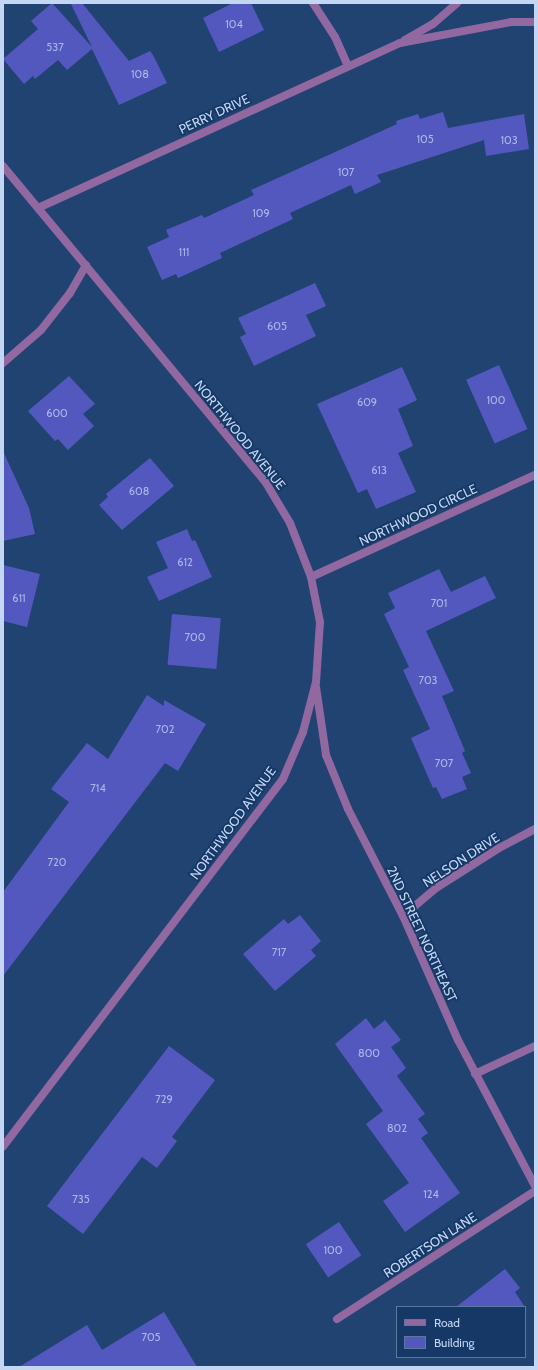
<!DOCTYPE html>
<style>
body{margin:0}
#map{position:relative;width:538px;height:1370px;overflow:hidden;background:#214372;font-family:Cabin,sans-serif}
div>[style]{position:absolute}
[style*='--x']{left:calc(var(--x)*1px);top:calc(var(--y)*1px);width:calc(var(--w)*1px);rotate:calc(var(--a)*1deg)}
.building>*{inset:0;background:#5358bf;transform-origin:0 0}
.lane>*{height:8px;margin:-4px;padding:0 4px;transform-origin:4px;border-radius:4px;background:#9268a1}
.street>*{height:8px;margin:-4px;padding:0 4px;transform-origin:4px;border-radius:4px;background:#9268a1}
span{translate:-50% -50%;white-space:nowrap;text-align:center;line-height:1.15;-webkit-text-stroke:3.5px #163867;paint-order:stroke}
.number-label{font-size:11px;color:#a7b7e7}
.number-label span{-webkit-text-stroke-width:0}
.street-label{font-size:13px;color:#c3d7f4}
.frame{position:absolute;inset:0;border:4px solid #c3d7f4;pointer-events:none}
.legend{position:absolute;left:396px;top:1306px;width:130px;height:52px;box-sizing:border-box;background:#163867;border:1px solid #5b789f;margin:0;padding:5px 7px;list-style:none;font-size:12px;color:#c3d7f4}
.legend li{display:flex;align-items:center;gap:8px;height:20px}
.legend b{width:20px;border:1px solid #5b789f}
</style>
<div id="map">
<div class="building">
<div style="clip-path:polygon(52px 3px,92px 47px,71px 4px,82px 3px,129px 61px,150px 51px,153px 55px,167px 83px,119px 105px,92px 49px,67px 70px,58px 60px,35px 79px,33px 76px,24px 84px,3px 59px,38px 29px,31px 21px)"></div>
<div style="clip-path:polygon(233px 3px,251px 3px,264px 30px,219px 52px,203px 18px)"></div>
<div style="clip-path:polygon(443px 112px,448px 128px,524px 114px,529px 149px,486px 156px,484px 140px,377px 175px,381px 182px,355px 194px,351px 185px,290px 213px,293px 219px,220px 253px,222px 258px,178px 278px,176px 274px,162px 280px,147px 247px,169px 237px,166px 230px,202px 215px,204px 218px,254px 195px,251px 190px,397px 124px,396px 121px,418px 114px,420px 119px)"></div>
<div style="clip-path:polygon(315px 283px,326px 306px,306px 315px,316px 336px,254px 366px,240px 337px,246px 334px,238px 318px)"></div>
<div style="left:499px;top:365px;width:70px;height:36px;rotate:66deg"></div>
<div style="clip-path:polygon(402px 367px,417px 400px,398px 409px,413px 446px,398px 453px,416px 492px,376px 509px,367px 489px,358px 493px,317px 404px)"></div>
<div style="clip-path:polygon(69px 376px,95px 404px,83px 414px,94px 426px,68px 450px,58px 439px,55px 441px,28px 411px)"></div>
<div style="clip-path:polygon(3px 451px,29px 508px,35px 534px,3px 541px)"></div>
<div style="clip-path:polygon(150px 458px,174px 486px,122px 530px,99px 505px,108px 497px,106px 494px)"></div>
<div style="clip-path:polygon(187px 529px,192px 541px,195px 540px,212px 577px,159px 601px,147px 577px,168px 568px,156px 542px)"></div>
<div style="clip-path:polygon(3px 565px,40px 574px,27px 627px,3px 621px)"></div>
<div style="clip-path:polygon(439px 569px,451px 592px,485px 576px,496px 598px,426px 631px,454px 691px,442px 696px,465px 751px,462px 753px,471px 773px,462px 777px,467px 789px,442px 799px,436px 787px,433px 788px,411px 738px,430px 729px,403px 670px,409px 667px,384px 614px,395px 608px,388px 593px)"></div>
<div style="left:172px;top:614px;width:49px;height:51px;rotate:5deg"></div>
<div style="clip-path:polygon(147px 695px,164px 706px,164px 700px,206px 724px,178px 771px,165px 763px,3px 976px,3px 892px,69px 802px,51px 789px,87px 743px,108px 759px)"></div>
<div style="clip-path:polygon(300px 915px,321px 941px,311px 950px,316px 956px,275px 991px,243px 954px,284px 919px,288px 924px)"></div>
<div style="clip-path:polygon(366px 1018px,374px 1029px,385px 1020px,401px 1040px,391px 1047px,406px 1068px,397px 1076px,425px 1114px,418px 1119px,428px 1133px,421px 1138px,460px 1193px,405px 1232px,383px 1201px,409px 1183px,366px 1124px,383px 1111px,335px 1044px)"></div>
<div style="clip-path:polygon(169px 1046px,215px 1080px,172px 1137px,177px 1141px,157px 1168px,142px 1157px,83px 1234px,47px 1206px)"></div>
<div style="left:339px;top:1222px;width:40px;height:40px;rotate:56deg"></div>
<div style="clip-path:polygon(505px 1269px,520px 1288px,515px 1292px,525px 1307px,456px 1307px)"></div>
<div style="clip-path:polygon(164px 1312px,197px 1367px,19px 1367px,87px 1325px,102px 1350px)"></div>
</div>
<div class="lane">
<div style="--x:313;--y:3;--w:40;--a:57.1"></div>
<div style="--x:335;--y:37;--w:32;--a:66"></div>
<div style="--x:475;--y:1074;--w:66;--a:-25"></div>
</div>
<div class="street">
<div style="--x:405;--y:40;--w:32;--a:-30"></div>
<div style="--x:433;--y:24;--w:32;--a:-41"></div>
<div style="--x:3;--y:166;--w:412;--a:50.3"></div>
<div style="--x:266;--y:483;--w:47;--a:59"></div>
<div style="--x:290;--y:523;--w:58;--a:68.7"></div>
<div style="--x:311;--y:577;--w:46;--a:78.7"></div>
<div style="--x:320;--y:622;--w:60;--a:93.8"></div>
<div style="--x:316;--y:682;--w:52;--a:104.6"></div>
<div style="--x:303;--y:732;--w:51;--a:113.1"></div>
<div style="--x:283;--y:779;--w:462;--a:127.3"></div>
<div style="--x:38;--y:208;--w:398;--a:-24.5"></div>
<div style="--x:400;--y:43;--w:113;--a:-10.7"></div>
<div style="--x:511;--y:22;--w:24;--a:0"></div>
<div style="--x:3;--y:363;--w:50;--a:-41"></div>
<div style="--x:41;--y:330;--w:47;--a:-51.9"></div>
<div style="--x:70;--y:293;--w:32;--a:-60"></div>
<div style="--x:311;--y:577;--w:246;--a:-24.5"></div>
<div style="--x:316;--y:687;--w:69;--a:81.6"></div>
<div style="--x:326;--y:755;--w:58;--a:67.8"></div>
<div style="--x:348;--y:809;--w:120;--a:62.8"></div>
<div style="--x:403;--y:916;--w:136;--a:66.1"></div>
<div style="--x:458;--y:1040;--w:165;--a:62.2"></div>
<div style="--x:403;--y:916;--w:43;--a:-40.3"></div>
<div style="--x:436;--y:888;--w:75;--a:-32.4"></div>
<div style="--x:499;--y:848;--w:41;--a:-27.8"></div>
<div style="--x:337;--y:1319;--w:236;--a:-32.9"></div>
</div>
<div class="number-label">
<span style="left:234px;top:24px">104</span>
<span style="left:55px;top:47px">537</span>
<span style="left:140px;top:74px">108</span>
<span style="left:425px;top:139px">105</span>
<span style="left:509px;top:140px">103</span>
<span style="left:346px;top:172px">107</span>
<span style="left:261px;top:213px">109</span>
<span style="left:184px;top:252px">111</span>
<span style="left:277px;top:326px">605</span>
<span style="left:496px;top:400px">100</span>
<span style="left:367px;top:402px">609</span>
<span style="left:57px;top:413px">600</span>
<span style="left:379px;top:470px">613</span>
<span style="left:139px;top:491px">608</span>
<span style="left:185px;top:562px">612</span>
<span style="left:19px;top:598px">611</span>
<span style="left:439px;top:603px">701</span>
<span style="left:195px;top:637px">700</span>
<span style="left:428px;top:680px">703</span>
<span style="left:165px;top:729px">702</span>
<span style="left:444px;top:763px">707</span>
<span style="left:98px;top:788px">714</span>
<span style="left:57px;top:862px">720</span>
<span style="left:279px;top:952px">717</span>
<span style="left:369px;top:1053px">800</span>
<span style="left:164px;top:1099px">729</span>
<span style="left:397px;top:1128px">802</span>
<span style="left:431px;top:1194px">124</span>
<span style="left:81px;top:1199px">735</span>
<span style="left:333px;top:1250px">100</span>
<span style="left:151px;top:1337px">705</span>
</div>
<div class="street-label">
<span style="left:214px;top:114px;rotate:-25deg">PERRY DRIVE</span>
<span style="left:240px;top:435px;rotate:51deg">NORTHWOOD AVENUE</span>
<span style="left:418px;top:515px;rotate:-25deg">NORTHWOOD CIRCLE</span>
<span style="left:233px;top:823px;rotate:-54deg">NORTHWOOD AVENUE</span>
<span style="left:461px;top:860px;rotate:-33deg">NELSON DRIVE</span>
<span style="left:422px;top:934px;rotate:65deg">2ND STREET NORTHEAST</span>
<span style="left:430px;top:1245px;rotate:-33deg">ROBERTSON LANE</span>
</div>
<div class="frame"></div>
<ul class="legend">
<li><b style="height:5px;background:#9268a1"></b>Road</li>
<li><b style="height:11px;background:#5358bf"></b>Building</li>
</ul>
</div>
